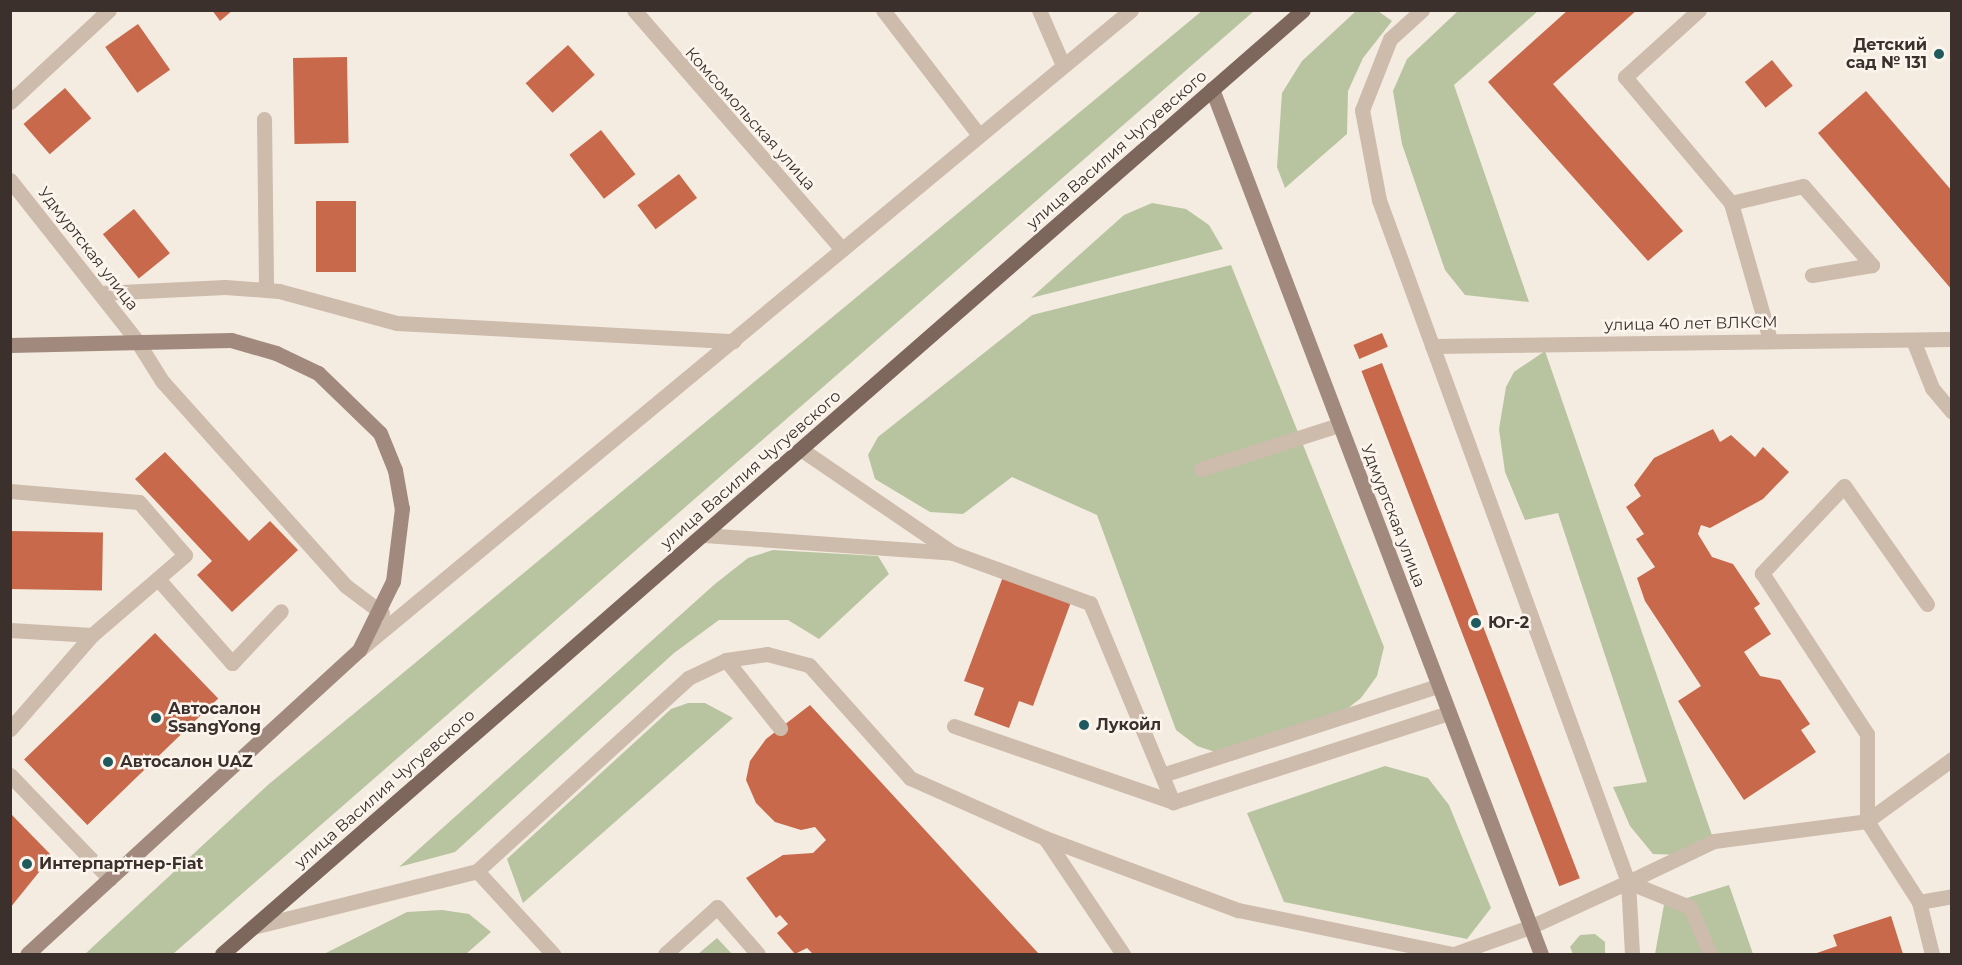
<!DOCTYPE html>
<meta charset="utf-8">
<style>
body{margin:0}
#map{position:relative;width:1962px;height:965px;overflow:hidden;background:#f4ebe1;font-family:Montserrat,sans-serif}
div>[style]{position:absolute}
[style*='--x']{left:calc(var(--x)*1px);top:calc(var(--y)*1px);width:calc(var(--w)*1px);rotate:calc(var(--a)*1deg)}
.green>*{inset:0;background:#b8c4a0}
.building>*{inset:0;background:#c8694b;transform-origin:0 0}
.lane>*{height:15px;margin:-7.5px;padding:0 7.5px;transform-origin:7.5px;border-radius:7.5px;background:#cdbbac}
.street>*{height:15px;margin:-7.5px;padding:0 7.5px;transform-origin:7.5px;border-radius:7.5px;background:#cdbbac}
.secondary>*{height:15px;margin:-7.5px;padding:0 7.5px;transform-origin:7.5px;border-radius:7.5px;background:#a18a7d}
.primary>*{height:15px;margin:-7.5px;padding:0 7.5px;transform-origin:7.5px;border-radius:7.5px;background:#7d675c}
.dots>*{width:16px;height:16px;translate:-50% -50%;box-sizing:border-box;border:3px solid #fbf5ee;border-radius:50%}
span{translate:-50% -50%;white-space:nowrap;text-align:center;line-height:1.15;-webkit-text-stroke:5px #fbf5ee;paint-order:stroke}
.poi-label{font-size:16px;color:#3b302b;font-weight:700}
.right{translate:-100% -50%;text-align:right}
.left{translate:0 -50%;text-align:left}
.street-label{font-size:16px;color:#3b302b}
.frame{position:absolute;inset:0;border:12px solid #3b302b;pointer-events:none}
</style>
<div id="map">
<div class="green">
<div style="clip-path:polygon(1203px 10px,1254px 11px,173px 954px,85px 954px,269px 784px)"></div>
<div style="clip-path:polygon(1459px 10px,1538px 11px,1454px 85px,1529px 302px,1465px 295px,1445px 270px,1402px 144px,1393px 91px,1407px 59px)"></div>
<div style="clip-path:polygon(1356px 11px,1378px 11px,1392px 21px,1363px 58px,1348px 91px,1347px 134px,1285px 188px,1277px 167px,1282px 93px,1302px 61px)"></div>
<div style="clip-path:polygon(1152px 203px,1186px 209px,1209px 225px,1223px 249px,1031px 298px,1124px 215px)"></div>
<div style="clip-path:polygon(1231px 265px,1384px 647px,1377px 676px,1361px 698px,1343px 712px,1224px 755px,1197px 746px,1176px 730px,1097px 515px,1012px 477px,963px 514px,930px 512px,875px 479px,868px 455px,878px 437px,1032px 315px)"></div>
<div style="clip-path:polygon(1545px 351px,1715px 844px,1680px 855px,1653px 854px,1630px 826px,1613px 787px,1647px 782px,1558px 513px,1525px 520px,1505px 472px,1499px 429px,1506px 387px,1514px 372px)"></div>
<div style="clip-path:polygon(773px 550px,878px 556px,889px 574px,819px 639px,788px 620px,719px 620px,674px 653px,455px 852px,399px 867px,715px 584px,748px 558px)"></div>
<div style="clip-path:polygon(688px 703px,705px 703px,733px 718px,523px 903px,507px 859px,671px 709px)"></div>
<div style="clip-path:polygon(1385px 766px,1428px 778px,1449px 805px,1491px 908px,1467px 939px,1284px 902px,1247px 813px)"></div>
<div style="clip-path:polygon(1729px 885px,1753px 954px,1655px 954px,1664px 905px)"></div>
<div style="clip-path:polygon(442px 910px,469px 914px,491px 932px,466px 954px,324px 954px,407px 912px)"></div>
<div style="clip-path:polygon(1595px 934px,1605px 942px,1605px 954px,1573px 954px,1570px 947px,1580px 935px)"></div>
<div style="clip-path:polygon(717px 938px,732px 954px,698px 954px)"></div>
</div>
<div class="building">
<div style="clip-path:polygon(212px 10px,233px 10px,220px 21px)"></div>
<div style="clip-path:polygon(1568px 10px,1637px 10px,1553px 84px,1683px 231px,1648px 261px,1488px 82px)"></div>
<div style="left:138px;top:24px;width:56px;height:40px;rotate:55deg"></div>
<div style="left:568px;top:45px;width:40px;height:57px;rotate:48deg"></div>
<div style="left:347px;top:57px;width:86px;height:54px;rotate:89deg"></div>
<div style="left:1772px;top:60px;width:33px;height:35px;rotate:51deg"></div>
<div style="left:65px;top:88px;width:40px;height:55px;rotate:49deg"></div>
<div style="clip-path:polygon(1866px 91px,1952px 191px,1952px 290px,1818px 133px)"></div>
<div style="left:601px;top:130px;width:56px;height:40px;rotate:52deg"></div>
<div style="left:679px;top:174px;width:30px;height:52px;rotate:53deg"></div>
<div style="left:316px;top:201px;width:40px;height:71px"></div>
<div style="left:134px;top:209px;width:57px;height:40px;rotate:51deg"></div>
<div style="left:1382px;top:333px;width:15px;height:31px;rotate:67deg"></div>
<div style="left:1382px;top:363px;width:552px;height:22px;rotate:69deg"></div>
<div style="clip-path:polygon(1713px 429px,1720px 442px,1731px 435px,1755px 457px,1763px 447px,1789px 472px,1763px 499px,1710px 528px,1701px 525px,1698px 534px,1712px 557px,1733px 564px,1760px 604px,1754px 608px,1771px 634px,1744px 652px,1760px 676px,1780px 680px,1810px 724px,1801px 730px,1816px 752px,1744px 800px,1678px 701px,1701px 686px,1645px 601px,1637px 578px,1655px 567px,1636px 539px,1644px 534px,1626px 507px,1641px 496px,1634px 485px,1654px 458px)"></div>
<div style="clip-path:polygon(165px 452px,249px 541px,270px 521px,298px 550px,232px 612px,197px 575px,212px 561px,135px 479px)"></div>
<div style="left:10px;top:531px;width:93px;height:58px;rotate:1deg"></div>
<div style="clip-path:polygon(1007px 566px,1075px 591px,1033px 706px,1019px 701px,1009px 728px,974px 715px,984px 688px,964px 681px)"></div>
<div style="left:155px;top:633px;width:91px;height:182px;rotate:46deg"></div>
<div style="clip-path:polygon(810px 705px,1039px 954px,813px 954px,807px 948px,795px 954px,777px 933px,788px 924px,780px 915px,776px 918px,746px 878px,783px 855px,813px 853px,826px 840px,815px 827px,801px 830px,775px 822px,756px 803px,746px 780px,750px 761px,766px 739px)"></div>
<div style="clip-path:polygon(10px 813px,52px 856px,10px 908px)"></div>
<div style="clip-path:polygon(1891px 916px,1903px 954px,1814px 954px,1837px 946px,1833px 935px)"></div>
</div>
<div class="lane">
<div style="--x:883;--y:10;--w:156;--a:52.5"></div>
<div style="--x:1039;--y:10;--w:58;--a:66.5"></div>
<div style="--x:1699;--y:10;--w:100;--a:137.8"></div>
<div style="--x:1625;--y:77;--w:165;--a:49.9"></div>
<div style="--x:1731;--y:203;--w:142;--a:74.1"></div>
<div style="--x:264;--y:119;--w:171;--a:89.3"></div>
<div style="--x:1731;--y:203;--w:74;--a:-13.3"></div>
<div style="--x:1803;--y:186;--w:105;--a:48.9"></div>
<div style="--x:1872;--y:265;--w:61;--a:170.5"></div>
<div style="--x:100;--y:293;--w:125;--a:-2.7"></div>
<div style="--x:225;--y:287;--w:54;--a:4.2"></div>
<div style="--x:279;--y:291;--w:122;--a:15.2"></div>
<div style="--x:397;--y:323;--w:337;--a:3.1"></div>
<div style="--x:1913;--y:340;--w:52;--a:68.4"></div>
<div style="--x:1932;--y:388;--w:31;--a:50"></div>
<div style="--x:137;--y:341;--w:47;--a:58"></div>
<div style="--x:162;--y:381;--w:275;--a:48.1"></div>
<div style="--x:346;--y:586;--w:45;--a:36.9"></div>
<div style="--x:802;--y:450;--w:183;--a:34.3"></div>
<div style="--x:1201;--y:469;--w:145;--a:-17.7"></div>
<div style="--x:10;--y:491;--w:129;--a:4.9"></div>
<div style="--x:139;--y:502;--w:70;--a:49"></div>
<div style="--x:185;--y:555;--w:123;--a:139.3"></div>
<div style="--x:92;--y:635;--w:125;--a:131.1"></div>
<div style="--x:704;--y:535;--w:250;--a:4.1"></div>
<div style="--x:953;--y:553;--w:146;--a:20.1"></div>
<div style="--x:1090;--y:603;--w:216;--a:67.4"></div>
<div style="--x:1173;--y:802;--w:289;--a:-17.9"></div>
<div style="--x:158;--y:579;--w:112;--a:48.6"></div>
<div style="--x:232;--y:663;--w:71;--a:-46.7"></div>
<div style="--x:1927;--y:604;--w:144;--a:-125.1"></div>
<div style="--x:1844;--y:486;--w:120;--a:133.3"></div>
<div style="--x:1762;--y:573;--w:192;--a:56.9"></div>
<div style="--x:1867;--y:734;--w:87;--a:90"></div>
<div style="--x:1867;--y:821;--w:96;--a:57.3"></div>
<div style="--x:1919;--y:902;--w:34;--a:-10"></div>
<div style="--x:10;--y:630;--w:82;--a:3.5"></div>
<div style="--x:726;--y:660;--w:87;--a:51.5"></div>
<div style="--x:954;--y:726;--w:232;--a:19.1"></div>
<div style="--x:10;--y:775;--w:144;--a:46.1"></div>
<div style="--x:1162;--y:775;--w:289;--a:-17.9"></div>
<div style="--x:1045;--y:838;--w:140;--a:56.1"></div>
<div style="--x:477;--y:871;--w:113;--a:47.5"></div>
<div style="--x:1628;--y:882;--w:95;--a:-25.5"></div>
<div style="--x:1714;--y:841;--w:154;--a:-7.4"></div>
<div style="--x:1867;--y:821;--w:105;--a:-36.1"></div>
<div style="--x:1628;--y:882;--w:67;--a:22"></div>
<div style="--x:1690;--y:907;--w:51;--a:66.9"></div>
<div style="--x:1919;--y:902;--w:54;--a:76"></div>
<div style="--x:253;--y:927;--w:231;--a:-14"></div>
<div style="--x:477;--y:871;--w:286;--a:-42.4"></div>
<div style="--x:688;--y:678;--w:42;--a:-25.3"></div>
<div style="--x:726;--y:660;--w:41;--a:-8.3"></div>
<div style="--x:767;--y:654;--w:43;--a:14.7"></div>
<div style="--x:809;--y:665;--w:152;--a:48.2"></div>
<div style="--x:910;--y:778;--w:148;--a:24"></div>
<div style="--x:1045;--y:838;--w:206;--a:20.5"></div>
<div style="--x:1238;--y:910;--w:218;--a:11.6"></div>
<div style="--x:665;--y:954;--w:70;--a:-42.1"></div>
<div style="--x:717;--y:907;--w:62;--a:48.9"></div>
<div style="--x:1454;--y:954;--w:81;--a:-19.6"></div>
</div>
<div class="street">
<div style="--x:634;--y:10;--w:317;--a:49"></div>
<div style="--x:1422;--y:10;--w:43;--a:137.8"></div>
<div style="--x:1390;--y:39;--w:76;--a:111.5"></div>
<div style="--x:1362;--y:110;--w:92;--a:79.3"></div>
<div style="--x:1379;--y:200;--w:726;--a:69.94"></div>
<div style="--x:1628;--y:882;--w:72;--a:86.8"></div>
<div style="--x:10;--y:102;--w:135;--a:-42.9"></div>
<div style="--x:10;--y:180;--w:205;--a:51.7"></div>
<div style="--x:1432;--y:346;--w:520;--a:-0.77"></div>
<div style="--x:359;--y:650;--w:1003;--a:-39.66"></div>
<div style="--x:1530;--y:927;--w:108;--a:-24.7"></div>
</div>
<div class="secondary">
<div style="--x:1212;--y:89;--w:925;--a:69.18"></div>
<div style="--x:10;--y:345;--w:221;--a:-1.3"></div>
<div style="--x:231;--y:340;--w:47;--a:16.1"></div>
<div style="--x:276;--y:353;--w:47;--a:25.5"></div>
<div style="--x:318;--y:373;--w:86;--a:44.1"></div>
<div style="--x:380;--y:433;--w:40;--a:68"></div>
<div style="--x:395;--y:470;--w:39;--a:80"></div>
<div style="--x:402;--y:508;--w:74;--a:97"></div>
<div style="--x:393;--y:581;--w:77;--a:116.2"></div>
<div style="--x:359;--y:650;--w:450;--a:137.5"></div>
</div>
<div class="primary">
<div style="--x:222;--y:954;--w:1435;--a:-41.13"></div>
</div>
<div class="dots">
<div style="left:1939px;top:54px;background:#1f5a5e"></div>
<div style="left:1476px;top:623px;background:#1f5a5e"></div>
<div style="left:156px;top:718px;background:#1f5a5e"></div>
<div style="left:1084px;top:725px;background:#1f5a5e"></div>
<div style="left:108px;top:762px;background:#1f5a5e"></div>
<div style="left:27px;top:864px;background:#1f5a5e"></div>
</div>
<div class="poi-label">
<span class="right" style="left:1927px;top:54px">Детский<br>сад № 131</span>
<span class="left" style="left:1488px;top:623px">Юг-2</span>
<span class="left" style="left:168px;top:718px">Автосалон<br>SsangYong</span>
<span class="left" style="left:1096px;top:725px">Лукойл</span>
<span class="left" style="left:120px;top:762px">Автосалон UAZ</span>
<span class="left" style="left:39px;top:864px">Интерпартнер-Fiat</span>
</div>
<div class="street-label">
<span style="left:750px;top:119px;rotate:48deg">Комсомольская улица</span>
<span style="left:1117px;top:150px;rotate:-41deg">улица Василия Чугуевского</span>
<span style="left:88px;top:249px;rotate:52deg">Удмуртская улица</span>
<span style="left:1691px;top:324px;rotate:-1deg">улица 40 лет ВЛКСМ</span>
<span style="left:751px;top:470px;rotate:-41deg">улица Василия Чугуевского</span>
<span style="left:1393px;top:516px;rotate:69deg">Удмуртская улица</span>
<span style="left:385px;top:789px;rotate:-41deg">улица Василия Чугуевского</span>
</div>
<div class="frame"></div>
</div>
